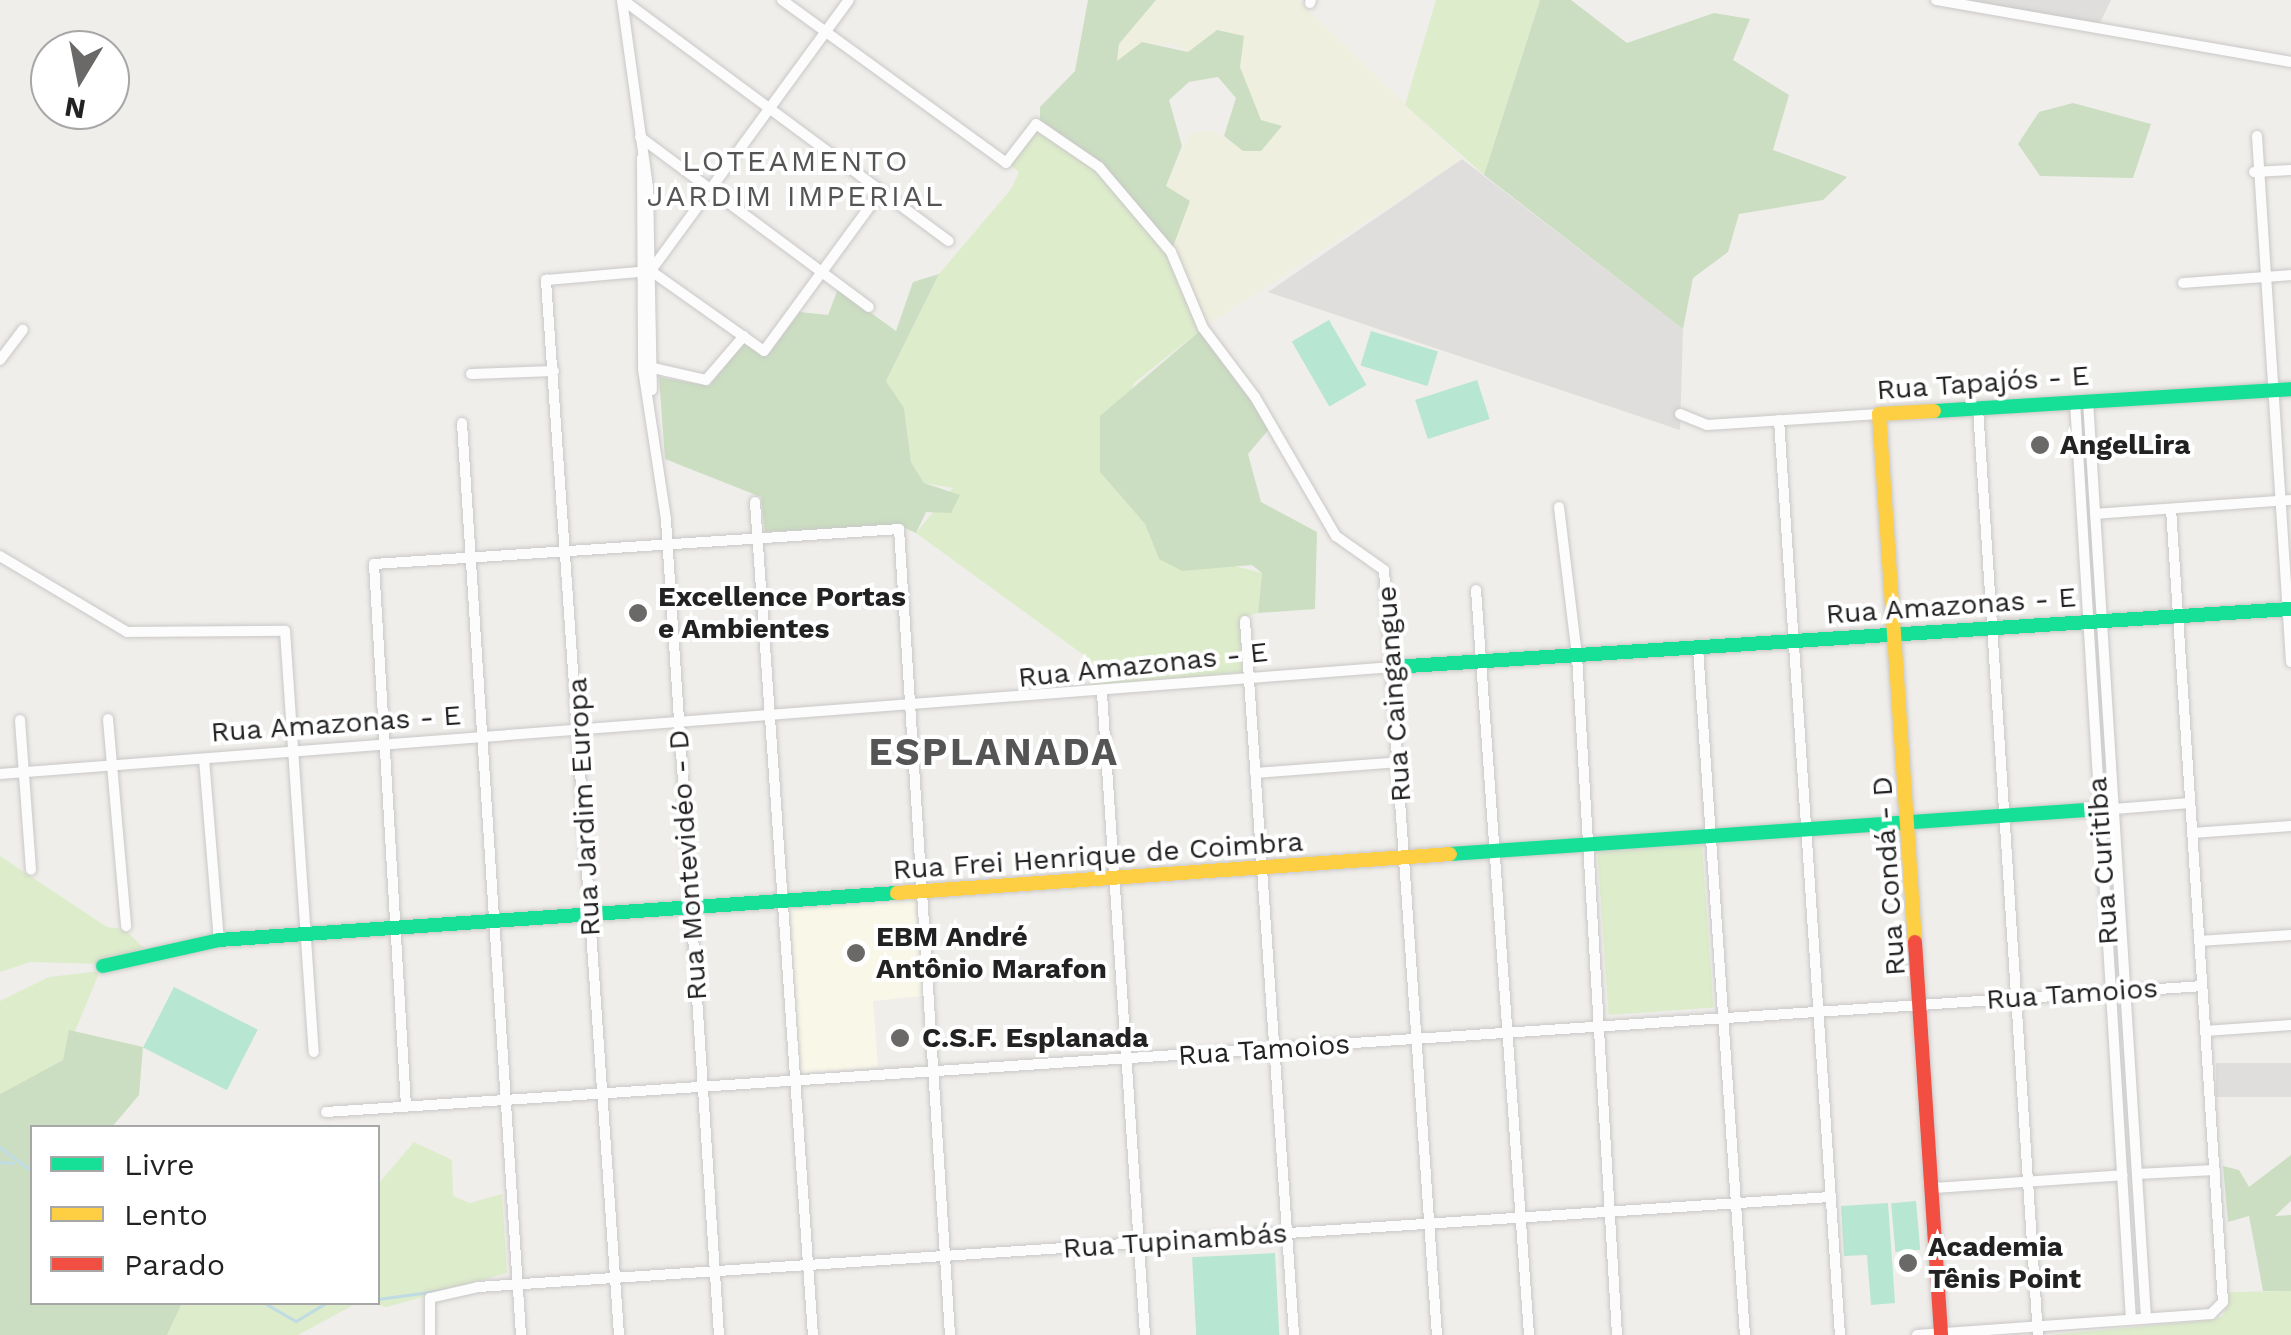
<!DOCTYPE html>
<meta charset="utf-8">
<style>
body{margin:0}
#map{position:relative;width:2291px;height:1335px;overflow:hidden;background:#f0eeeb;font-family:"Work Sans",sans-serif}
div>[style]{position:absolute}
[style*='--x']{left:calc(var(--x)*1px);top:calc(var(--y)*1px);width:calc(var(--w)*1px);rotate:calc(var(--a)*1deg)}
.residential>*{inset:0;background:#dfdedc;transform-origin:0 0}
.education>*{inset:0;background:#f8f7e8}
.farmland>*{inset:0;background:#efefdf}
.grass>*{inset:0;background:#ddeccb;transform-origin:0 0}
.forest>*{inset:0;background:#cbdec1}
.pitch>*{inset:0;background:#b7e6d2;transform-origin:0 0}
.stream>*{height:2.5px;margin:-1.25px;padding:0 1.25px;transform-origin:1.25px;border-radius:1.25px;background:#bfdbe3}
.roads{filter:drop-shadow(0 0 2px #c9c8c7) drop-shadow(0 0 2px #c9c8c7)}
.street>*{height:10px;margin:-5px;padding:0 5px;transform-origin:5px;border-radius:5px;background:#fdfcfc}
.fast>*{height:14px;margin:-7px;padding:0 7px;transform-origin:7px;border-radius:7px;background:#16e098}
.slow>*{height:14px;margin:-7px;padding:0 7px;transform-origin:7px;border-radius:7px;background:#ffcf43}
.jam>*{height:14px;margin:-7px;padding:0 7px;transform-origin:7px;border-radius:7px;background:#f24e42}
.dots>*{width:28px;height:28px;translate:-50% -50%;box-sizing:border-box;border:5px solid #fff;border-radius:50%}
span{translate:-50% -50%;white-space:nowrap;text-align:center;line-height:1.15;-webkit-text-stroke:8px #fff;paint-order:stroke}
.street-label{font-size:28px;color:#222}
.poi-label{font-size:28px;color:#222;font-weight:700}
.left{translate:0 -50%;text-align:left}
.neighbourhood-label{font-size:30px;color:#555;letter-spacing:2.5px}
.district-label{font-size:38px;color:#555;font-weight:700;letter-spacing:2.5px}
.legend{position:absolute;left:30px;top:1125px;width:350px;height:180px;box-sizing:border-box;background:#fff;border:2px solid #a7a7a7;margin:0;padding:12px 18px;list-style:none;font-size:30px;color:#222}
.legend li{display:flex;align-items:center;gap:20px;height:50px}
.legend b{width:50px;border:2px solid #a7a7a7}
.north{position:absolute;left:30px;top:30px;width:100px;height:100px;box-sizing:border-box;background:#fff;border:2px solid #a7a7a7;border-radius:50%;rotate:190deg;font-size:28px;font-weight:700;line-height:40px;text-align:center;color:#222}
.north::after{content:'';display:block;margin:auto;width:35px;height:45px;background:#6a6968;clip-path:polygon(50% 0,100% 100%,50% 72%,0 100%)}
</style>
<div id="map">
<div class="residential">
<div style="clip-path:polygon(1966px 0,2111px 0,2098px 27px)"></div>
<div style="clip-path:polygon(1462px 159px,1683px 329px,1680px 430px,1268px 292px)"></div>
<div style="left:2291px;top:1063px;width:34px;height:75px;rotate:90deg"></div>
</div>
<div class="education">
<div style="clip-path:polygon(915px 900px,923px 996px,873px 1001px,878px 1067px,801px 1073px,789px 909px)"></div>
</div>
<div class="farmland">
<div style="clip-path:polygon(1156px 0,1298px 0,1462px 159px,1203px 328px,1171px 252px,1189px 202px,1166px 186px,1190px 134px,1212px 130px,1243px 151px,1261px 121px,1240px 67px,1244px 36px,1217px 30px,1189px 52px,1168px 43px,1117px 62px,1119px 44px)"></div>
</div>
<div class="grass">
<div style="clip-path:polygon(1436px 0,1540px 0,1484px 175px,1405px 105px)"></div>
<div style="clip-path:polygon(1040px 126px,1099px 167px,1171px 252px,1203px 328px,1134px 383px,1100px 472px,1145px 524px,1159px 559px,1182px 571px,1219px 562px,1262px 573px,1258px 613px,1241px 618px,1242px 672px,1091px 686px,1085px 656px,916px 533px,953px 488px,924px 483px,911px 462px,904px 408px,886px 381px,939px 274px,1011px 189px,1019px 172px,1009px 164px)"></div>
<div style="left:1702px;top:844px;width:164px;height:105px;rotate:86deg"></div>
<div style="clip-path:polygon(0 856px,107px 927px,124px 929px,144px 948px,100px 964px,31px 962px,0 972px)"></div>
<div style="clip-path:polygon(100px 971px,63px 1060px,0 1094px,0 1001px,49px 977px)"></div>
<div style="clip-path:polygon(414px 1142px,452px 1160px,453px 1196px,470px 1203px,502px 1194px,507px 1273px,387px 1307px,369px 1303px,378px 1302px,378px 1184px)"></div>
<div style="clip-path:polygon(2291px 1291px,2291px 1335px,2048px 1335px,2211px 1320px,2223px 1316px,2230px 1292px)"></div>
<div style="clip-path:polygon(182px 1303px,357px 1303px,298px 1335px,167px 1335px)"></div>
</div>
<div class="forest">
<div style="clip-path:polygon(1088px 0,1156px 0,1119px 44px,1117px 61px,1142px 42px,1188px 52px,1217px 30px,1244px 36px,1240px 67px,1261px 120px,1282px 126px,1261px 151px,1243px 151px,1224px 136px,1236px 98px,1218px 77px,1189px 82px,1169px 100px,1182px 146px,1166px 186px,1190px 201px,1171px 252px,1099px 167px,1040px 126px,1040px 107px,1075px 71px)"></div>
<div style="clip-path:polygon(1540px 0,1571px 0,1627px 43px,1714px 13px,1750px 19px,1733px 60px,1789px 95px,1773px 150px,1847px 177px,1823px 200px,1739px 214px,1728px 252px,1693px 278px,1683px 329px,1484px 175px)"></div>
<div style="clip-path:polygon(2073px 103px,2151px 124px,2133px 178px,2040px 176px,2018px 144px,2039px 112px)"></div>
<div style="clip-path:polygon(939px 274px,886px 381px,904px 408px,911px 462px,924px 483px,960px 495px,951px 513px,926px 512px,916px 533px,898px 525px,765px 532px,761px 497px,665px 459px,659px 377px,709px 386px,745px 342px,767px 356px,800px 312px,828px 315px,838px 289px,896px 331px,913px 282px)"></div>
<div style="clip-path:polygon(1203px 328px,1270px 428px,1248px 454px,1261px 502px,1317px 532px,1315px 609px,1258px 613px,1262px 573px,1252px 565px,1182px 571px,1159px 559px,1145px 524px,1100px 472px,1100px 416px)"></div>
<div style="clip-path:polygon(69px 1030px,143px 1047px,139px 1095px,112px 1127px,32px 1128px,32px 1302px,182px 1303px,167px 1335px,0 1335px,0 1094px,63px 1060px)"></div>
<div style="clip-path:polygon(2291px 1155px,2291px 1201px,2275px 1216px,2291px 1215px,2291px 1291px,2263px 1291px,2249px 1216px,2228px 1222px,2223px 1166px,2239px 1170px,2249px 1187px)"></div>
</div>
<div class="pitch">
<div style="left:1329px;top:320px;width:75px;height:43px;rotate:60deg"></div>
<div style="left:1371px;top:331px;width:70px;height:36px;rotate:17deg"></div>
<div style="left:1477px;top:380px;width:41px;height:65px;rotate:72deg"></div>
<div style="left:174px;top:987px;width:94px;height:68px;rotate:27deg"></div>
<div style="left:1916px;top:1201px;width:49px;height:25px;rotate:85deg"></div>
<div style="clip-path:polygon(1888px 1203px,1895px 1303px,1871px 1305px,1867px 1255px,1844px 1256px,1841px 1206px)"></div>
<div style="left:1275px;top:1253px;width:82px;height:83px;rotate:87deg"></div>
</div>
<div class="stream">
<div style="--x:0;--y:1147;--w:40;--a:37"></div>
<div style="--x:0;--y:1162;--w:13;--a:4"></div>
<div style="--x:378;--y:1299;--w:68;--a:-7.7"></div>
<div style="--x:263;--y:1302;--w:38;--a:30"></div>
<div style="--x:296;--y:1321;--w:37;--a:-31"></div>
</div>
<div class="roads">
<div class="street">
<div style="--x:622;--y:0;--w:189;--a:82.1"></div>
<div style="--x:648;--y:187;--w:203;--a:88.9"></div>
<div style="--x:623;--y:0;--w:405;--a:36.5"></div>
<div style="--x:782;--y:0;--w:277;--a:36"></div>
<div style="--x:1006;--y:163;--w:49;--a:-52.4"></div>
<div style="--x:1036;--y:124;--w:76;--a:34.3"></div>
<div style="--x:1099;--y:167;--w:111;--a:49.7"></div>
<div style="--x:1171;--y:252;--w:82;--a:67.2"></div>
<div style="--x:1203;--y:328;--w:86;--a:53"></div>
<div style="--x:1255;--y:397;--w:161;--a:59.8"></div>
<div style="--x:1336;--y:536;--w:59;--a:35.3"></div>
<div style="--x:1384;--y:570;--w:767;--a:86.04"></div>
<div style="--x:1936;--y:0;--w:360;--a:9.9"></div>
<div style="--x:1310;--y:3;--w:3;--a:-72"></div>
<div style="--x:2257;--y:136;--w:527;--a:86.3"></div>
<div style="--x:640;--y:137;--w:285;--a:36.6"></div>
<div style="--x:642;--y:158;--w:211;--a:89.7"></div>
<div style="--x:643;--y:369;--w:153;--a:81.3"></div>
<div style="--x:666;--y:520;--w:817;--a:86.28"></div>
<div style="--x:2254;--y:172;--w:37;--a:-3"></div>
<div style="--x:652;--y:269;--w:333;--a:-53.8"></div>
<div style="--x:651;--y:271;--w:138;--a:35.3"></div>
<div style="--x:764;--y:351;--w:198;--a:-53.8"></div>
<div style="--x:2183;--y:283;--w:108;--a:-4.2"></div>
<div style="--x:0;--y:360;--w:38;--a:-53"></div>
<div style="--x:653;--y:368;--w:54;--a:12.8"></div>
<div style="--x:706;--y:380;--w:58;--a:-49.2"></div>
<div style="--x:471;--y:374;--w:83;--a:-2.1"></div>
<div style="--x:2088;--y:401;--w:919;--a:86.38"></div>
<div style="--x:2075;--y:402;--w:919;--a:86.51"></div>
<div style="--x:1978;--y:408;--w:929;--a:86.3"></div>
<div style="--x:1680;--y:414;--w:29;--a:22"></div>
<div style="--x:1707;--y:425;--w:172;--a:-3.7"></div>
<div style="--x:1779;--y:420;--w:917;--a:86.19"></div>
<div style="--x:462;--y:423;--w:914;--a:86.3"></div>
<div style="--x:755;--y:502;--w:835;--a:86.02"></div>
<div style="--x:1559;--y:507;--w:150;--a:83.1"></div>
<div style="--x:1577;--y:656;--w:680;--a:86.63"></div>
<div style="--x:2095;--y:514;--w:196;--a:-4.1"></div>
<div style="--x:0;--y:556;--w:148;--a:30.9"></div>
<div style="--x:127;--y:632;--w:158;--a:-0.4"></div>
<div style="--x:285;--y:631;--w:422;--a:86.1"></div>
<div style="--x:1476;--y:590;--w:747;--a:85.93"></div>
<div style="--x:1245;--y:621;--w:716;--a:86.07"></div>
<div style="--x:1698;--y:648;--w:689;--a:86.09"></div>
<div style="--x:1102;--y:693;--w:643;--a:86.17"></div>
<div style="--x:108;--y:719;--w:208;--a:85"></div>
<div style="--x:20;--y:720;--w:150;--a:85.8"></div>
<div style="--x:204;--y:759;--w:182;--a:85.3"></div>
<div style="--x:1255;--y:773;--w:145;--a:-4.3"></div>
<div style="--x:0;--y:774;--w:1397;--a:-4.39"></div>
<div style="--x:2114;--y:809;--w:76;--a:-4.5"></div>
<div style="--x:2192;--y:833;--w:99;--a:-4"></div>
<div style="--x:2199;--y:941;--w:92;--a:-3.7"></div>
<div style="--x:2205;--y:1031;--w:86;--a:-4"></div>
<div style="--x:406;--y:1106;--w:543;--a:-93.38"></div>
<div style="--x:374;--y:564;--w:526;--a:-3.81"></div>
<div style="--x:899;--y:529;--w:808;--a:86.38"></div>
<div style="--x:326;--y:1112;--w:1880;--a:-3.84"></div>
<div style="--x:2137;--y:1174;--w:78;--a:-2.9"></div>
<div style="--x:1934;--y:1188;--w:189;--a:-3.9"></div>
<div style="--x:430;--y:1335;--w:37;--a:-90"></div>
<div style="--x:430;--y:1298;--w:49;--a:-12.9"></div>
<div style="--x:478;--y:1287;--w:1356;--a:-3.81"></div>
<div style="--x:619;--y:1335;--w:1058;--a:-93.96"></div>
<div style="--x:546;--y:280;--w:105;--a:-4.9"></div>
<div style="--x:1917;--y:1335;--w:295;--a:-4.1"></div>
<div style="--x:2211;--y:1314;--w:17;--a:-45"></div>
<div style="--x:2223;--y:1302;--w:795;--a:-93.75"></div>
</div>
<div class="fast">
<div style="--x:1934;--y:411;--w:358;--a:-3.5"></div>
<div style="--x:1393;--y:667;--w:900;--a:-3.7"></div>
<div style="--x:1450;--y:854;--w:652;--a:-3.96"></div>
<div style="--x:103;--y:966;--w:119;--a:-12.6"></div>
<div style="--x:219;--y:940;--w:680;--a:-3.97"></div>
</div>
<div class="slow">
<div style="--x:897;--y:893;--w:554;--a:-4.03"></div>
<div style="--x:1915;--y:942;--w:529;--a:-93.9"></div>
<div style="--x:1879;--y:414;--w:55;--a:-3.1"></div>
</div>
<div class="jam">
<div style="--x:1915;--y:942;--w:394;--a:86.2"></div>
</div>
</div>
<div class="dots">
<div style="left:2040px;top:445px;background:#6a6968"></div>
<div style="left:638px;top:613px;background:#6a6968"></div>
<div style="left:856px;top:953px;background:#6a6968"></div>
<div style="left:900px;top:1038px;background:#6a6968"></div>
<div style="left:1908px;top:1263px;background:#6a6968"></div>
</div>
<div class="street-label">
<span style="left:1983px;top:383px;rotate:-4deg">Rua Tapajós - E</span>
<span style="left:1951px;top:606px;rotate:-4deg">Rua Amazonas - E</span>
<span style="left:1143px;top:665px;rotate:-6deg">Rua Amazonas - E</span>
<span style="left:1394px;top:694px;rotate:-94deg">Rua Caingangue</span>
<span style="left:336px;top:724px;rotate:-4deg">Rua Amazonas - E</span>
<span style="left:584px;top:807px;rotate:-93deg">Rua Jardim Europa</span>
<span style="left:1098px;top:856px;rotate:-4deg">Rua Frei Henrique de Coimbra</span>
<span style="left:2103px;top:861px;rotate:-94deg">Rua Curitiba</span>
<span style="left:688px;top:865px;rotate:-94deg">Rua Montevidéo - D</span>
<span style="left:1889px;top:876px;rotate:-94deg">Rua Condá - D</span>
<span style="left:2072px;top:994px;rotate:-4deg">Rua Tamoios</span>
<span style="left:1264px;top:1050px;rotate:-4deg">Rua Tamoios</span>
<span style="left:1175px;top:1241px;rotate:-4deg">Rua Tupinambás</span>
</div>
<div class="poi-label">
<span class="left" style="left:2060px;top:445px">AngelLira</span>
<span class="left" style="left:658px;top:613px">Excellence Portas<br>e Ambientes</span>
<span class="left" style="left:876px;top:953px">EBM André<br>Antônio Marafon</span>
<span class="left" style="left:922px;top:1038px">C.S.F. Esplanada</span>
<span class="left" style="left:1928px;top:1263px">Academia<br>Tênis Point</span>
</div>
<div class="neighbourhood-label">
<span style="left:796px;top:178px">LOTEAMENTO<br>JARDIM IMPERIAL</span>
</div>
<div class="district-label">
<span style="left:994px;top:753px">ESPLANADA</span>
</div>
<ul class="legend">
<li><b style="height:12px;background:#16e098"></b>Livre</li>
<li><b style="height:12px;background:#ffcf43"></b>Lento</li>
<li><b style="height:12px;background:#f24e42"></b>Parado</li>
</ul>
<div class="north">N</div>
</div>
